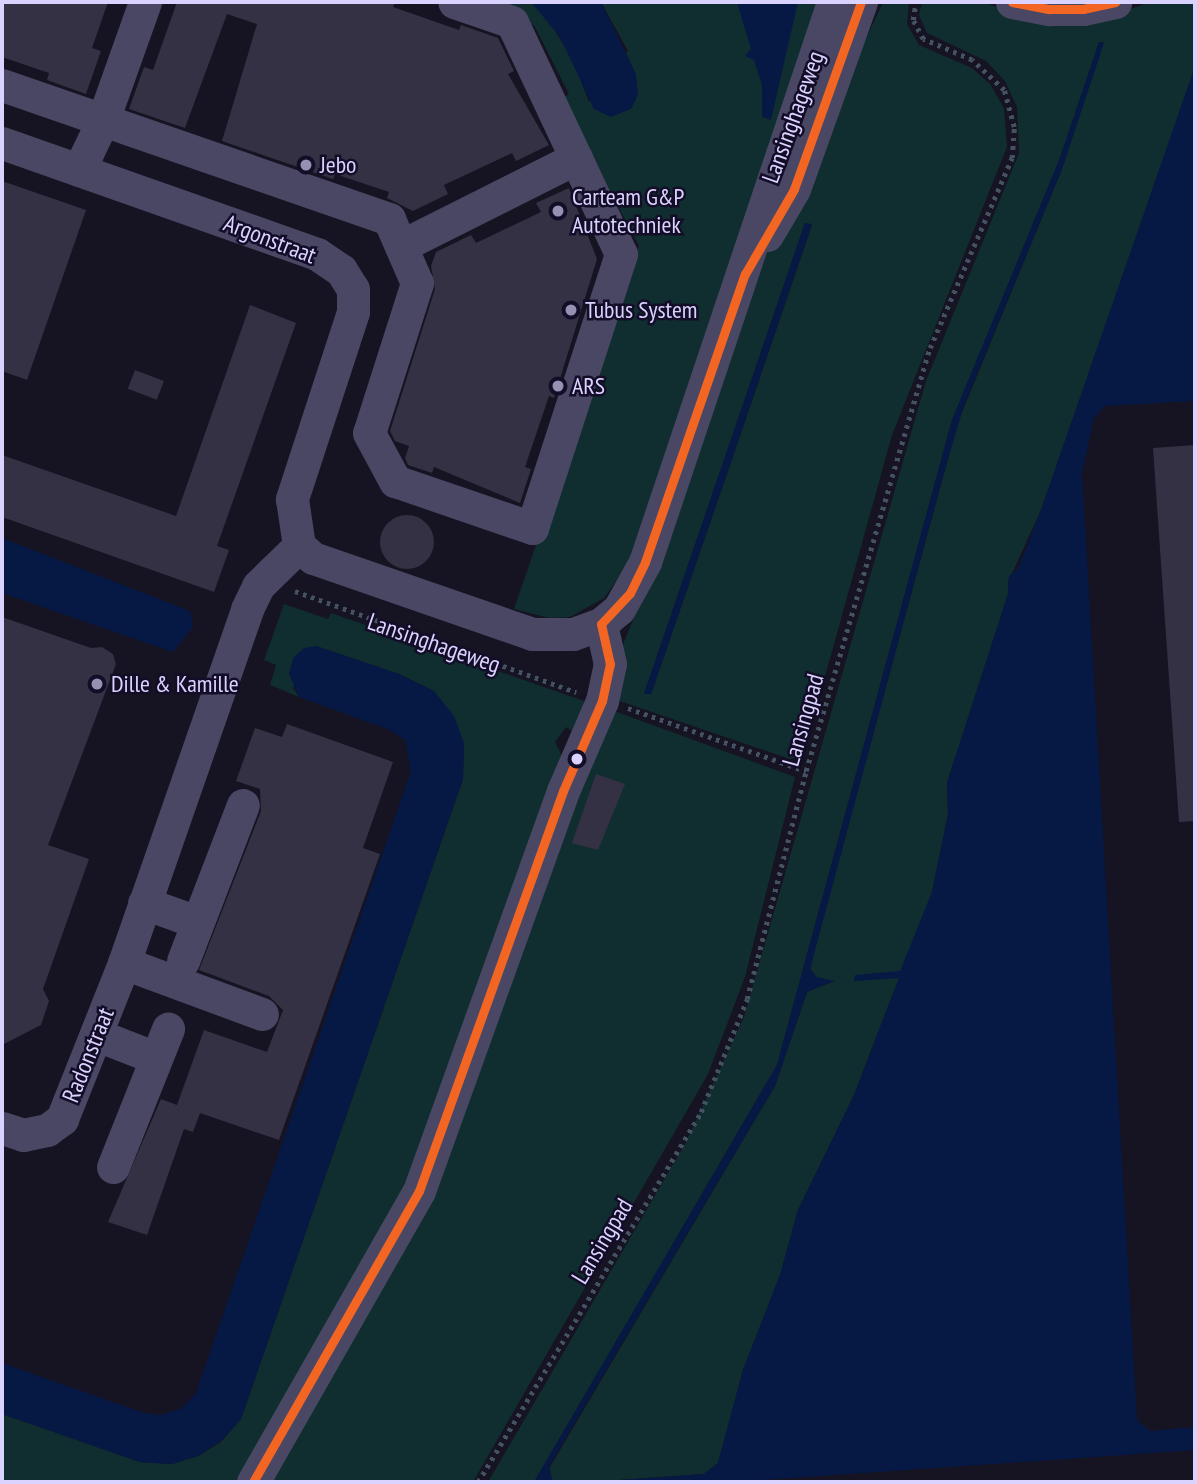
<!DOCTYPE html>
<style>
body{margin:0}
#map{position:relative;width:1197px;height:1484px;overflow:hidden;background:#161322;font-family:"PT Sans Narrow",sans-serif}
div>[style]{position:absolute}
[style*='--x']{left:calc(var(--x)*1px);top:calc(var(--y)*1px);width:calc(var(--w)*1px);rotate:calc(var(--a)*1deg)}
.green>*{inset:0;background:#102e30}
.water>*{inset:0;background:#061945}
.building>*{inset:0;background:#343144;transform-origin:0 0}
.round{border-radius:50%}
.path>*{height:4.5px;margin-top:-2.25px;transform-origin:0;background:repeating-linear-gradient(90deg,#445263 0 3.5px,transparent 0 8.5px)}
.minor>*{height:33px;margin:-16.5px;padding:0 16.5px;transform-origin:16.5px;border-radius:16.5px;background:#494763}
.bus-1>*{height:9px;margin:-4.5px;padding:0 4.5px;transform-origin:4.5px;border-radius:4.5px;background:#f26522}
.dots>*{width:19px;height:19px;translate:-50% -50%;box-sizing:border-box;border:4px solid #130d28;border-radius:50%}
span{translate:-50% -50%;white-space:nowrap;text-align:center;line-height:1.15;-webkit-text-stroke:5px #130d28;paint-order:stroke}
.street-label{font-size:24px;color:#dbd3ff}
.poi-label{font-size:24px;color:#dbd3ff}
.left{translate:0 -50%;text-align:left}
.frame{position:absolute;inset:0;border:4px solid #dbd3ff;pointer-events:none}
</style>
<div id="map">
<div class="green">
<div style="clip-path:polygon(506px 2px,531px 2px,546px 17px,572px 58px,589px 102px,628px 51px,601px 2px,819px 2px,627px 566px,604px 598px,570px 617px,549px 618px,514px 609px,639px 246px,561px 99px,569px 94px,535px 27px)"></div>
<div style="clip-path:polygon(evenodd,883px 2px,909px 2px,907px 24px,919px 45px,972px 68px,990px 84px,1004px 108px,1007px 147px,892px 435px,803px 756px,790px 759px,611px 698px,624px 642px,674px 519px,766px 255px,883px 2px,805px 223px,812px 225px,730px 465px,651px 694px,644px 694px,805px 223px)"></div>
<div style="clip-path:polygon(922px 2px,982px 2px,1003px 9px,1108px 17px,1150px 2px,1195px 2px,1195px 68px,1041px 510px,1008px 582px,1008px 594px,947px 783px,948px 814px,932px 892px,854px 1095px,798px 1210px,780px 1275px,743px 1370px,718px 1463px,704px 1474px,591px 1482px,553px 1482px,547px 1472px,775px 1086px,807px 992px,834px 981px,817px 978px,810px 969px,815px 948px,958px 422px,1062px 169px,1103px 42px,1099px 42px,1060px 158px,952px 420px,777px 1065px,534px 1482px,488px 1482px,685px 1144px,744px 1017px,926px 381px,1019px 153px,1017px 107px,1005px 81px,986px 61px,927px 33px,919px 15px)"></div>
<div style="clip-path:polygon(284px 604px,328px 619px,331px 613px,587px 702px,572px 731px,566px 727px,555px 742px,562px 756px,403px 1192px,238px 1482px,2px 1482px,2px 1414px,140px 1462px,172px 1464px,198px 1456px,221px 1442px,241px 1419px,463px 779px,464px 743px,434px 691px,399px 674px,316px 646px,293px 688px,299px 697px,270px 685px,276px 665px,264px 660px)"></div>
<div style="clip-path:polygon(606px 708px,795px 777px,745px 977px,708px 1074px,473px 1482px,271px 1482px,427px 1207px,448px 1160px)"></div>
</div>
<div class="water">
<div style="clip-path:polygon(531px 2px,601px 2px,636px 74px,638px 95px,631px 109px,611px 117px,594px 109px,560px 37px)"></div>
<div style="clip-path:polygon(737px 2px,798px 2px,771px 120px,762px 117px,762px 85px,754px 60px,745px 56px,751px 49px)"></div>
<div style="clip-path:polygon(1099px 42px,1104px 43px,1062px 169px,964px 405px,940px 487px,810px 969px,817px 977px,834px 981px,807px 992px,775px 1086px,549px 1466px,553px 1482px,534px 1482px,777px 1065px,952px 420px,1060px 158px)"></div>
<div style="clip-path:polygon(1195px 66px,1195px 401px,1105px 406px,1094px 418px,1082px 473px,1137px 1420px,1150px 1431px,1195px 1427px,1195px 1450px,734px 1482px,591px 1482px,704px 1474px,718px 1463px,743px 1370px,780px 1275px,798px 1210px,854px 1095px,899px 978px,854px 981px,855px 975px,900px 971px,932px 892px,948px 814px,947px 783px,1008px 594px,1009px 576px,1018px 569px,1041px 510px)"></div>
<div style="clip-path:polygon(805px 223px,812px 224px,730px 465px,651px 694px,644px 694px)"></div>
<div style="clip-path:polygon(2px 538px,190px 611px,193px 627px,173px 652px,2px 593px)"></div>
<div style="clip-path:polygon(316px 646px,399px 674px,434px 691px,454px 716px,464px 743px,463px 779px,241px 1419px,221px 1441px,198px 1456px,172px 1464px,140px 1462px,2px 1414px,2px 1363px,144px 1413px,161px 1415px,182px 1408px,196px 1393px,411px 771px,405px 740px,390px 730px,299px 697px,289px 674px,293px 658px,304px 648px)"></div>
</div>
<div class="building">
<div style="clip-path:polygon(2px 2px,108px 2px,92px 48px,101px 51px,86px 94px,47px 80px,49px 73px,2px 57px)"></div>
<div style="clip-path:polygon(177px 2px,395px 2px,393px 7px,459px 30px,461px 25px,498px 38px,514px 71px,508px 74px,549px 145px,516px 161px,512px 153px,444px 185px,448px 194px,413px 211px,387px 198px,389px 192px,335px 174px,333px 179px,222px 141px,257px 24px,227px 14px,185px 128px,129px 109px,144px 67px,153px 70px)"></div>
<div style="clip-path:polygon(2px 181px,86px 210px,27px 380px,2px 371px)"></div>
<div style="clip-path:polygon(569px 188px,597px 259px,554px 398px,549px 396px,525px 467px,531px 469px,520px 503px,434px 467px,432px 473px,408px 465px,405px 458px,409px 446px,395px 441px,390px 431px,435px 289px,431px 266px,436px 252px,471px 235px,476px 243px,541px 212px,536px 203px)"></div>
<div style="clip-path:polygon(250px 305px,296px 323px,217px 546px,229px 550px,214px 592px,2px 517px,2px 455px,176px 516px)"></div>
<div style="left:135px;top:370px;width:31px;height:20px;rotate:21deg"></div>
<div style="clip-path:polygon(1195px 445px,1195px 821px,1179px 822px,1153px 448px)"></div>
<div class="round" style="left:380px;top:515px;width:54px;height:54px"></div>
<div style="clip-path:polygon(2px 617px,91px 648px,102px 647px,113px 654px,116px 664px,48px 845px,89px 859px,43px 989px,49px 1001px,41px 1025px,2px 1045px)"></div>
<div style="clip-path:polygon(287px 724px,393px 762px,363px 848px,380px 854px,279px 1140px,200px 1113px,193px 1132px,184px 1129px,147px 1235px,108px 1222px,161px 1099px,177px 1105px,204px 1030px,267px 1052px,283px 1010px,269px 996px,199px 970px,261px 811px,260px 789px,236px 781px,255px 728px,282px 737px)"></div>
<div style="clip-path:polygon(596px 774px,625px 784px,598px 850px,572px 843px)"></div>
</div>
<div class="path">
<div style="--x:295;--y:591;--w:299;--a:19.8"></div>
<div style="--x:628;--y:708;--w:189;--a:19.5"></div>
<div style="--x:478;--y:1482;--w:432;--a:-58.9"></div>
<div style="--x:701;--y:1112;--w:122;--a:-67.8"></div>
<div style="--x:747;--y:999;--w:236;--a:-75.5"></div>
<div style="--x:806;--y:771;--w:441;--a:-73.7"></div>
<div style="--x:930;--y:348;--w:207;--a:-66.7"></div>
<div style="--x:1012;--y:158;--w:31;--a:-86"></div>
<div style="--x:1014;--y:127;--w:38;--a:-105"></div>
<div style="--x:1004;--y:90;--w:44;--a:-136.8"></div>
<div style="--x:972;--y:60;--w:53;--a:-156.8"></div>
<div style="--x:923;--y:39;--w:21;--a:-118"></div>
<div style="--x:913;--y:20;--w:18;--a:-81"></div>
</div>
<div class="minor">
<div style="--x:1012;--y:2;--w:38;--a:11"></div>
<div style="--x:1049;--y:9;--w:34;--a:0"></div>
<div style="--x:1083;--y:9;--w:33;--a:-12"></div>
<div style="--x:2;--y:85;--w:410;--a:19.1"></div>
<div style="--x:389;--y:219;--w:70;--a:66.4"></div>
<div style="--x:417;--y:283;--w:157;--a:107.7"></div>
<div style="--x:369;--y:433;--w:55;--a:61.6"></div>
<div style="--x:395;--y:481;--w:145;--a:18.9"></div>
<div style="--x:532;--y:528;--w:288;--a:-72"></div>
<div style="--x:621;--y:254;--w:256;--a:-115.2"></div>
<div style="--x:512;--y:22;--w:61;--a:-161"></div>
<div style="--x:2;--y:143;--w:334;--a:19.4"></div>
<div style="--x:317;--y:254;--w:29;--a:34"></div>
<div style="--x:341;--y:270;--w:22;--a:58"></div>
<div style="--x:353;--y:289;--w:23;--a:90"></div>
<div style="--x:353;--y:312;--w:197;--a:108.1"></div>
<div style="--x:292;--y:499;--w:48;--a:81.5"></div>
<div style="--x:79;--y:170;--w:55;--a:-64.4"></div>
<div style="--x:103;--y:120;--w:125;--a:-70.4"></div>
<div style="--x:767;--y:235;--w:53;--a:-59.6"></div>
<div style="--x:794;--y:189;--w:199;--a:-70.3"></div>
<div style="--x:401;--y:246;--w:196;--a:-26.7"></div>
<div style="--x:299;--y:546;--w:18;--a:41"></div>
<div style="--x:313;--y:558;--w:232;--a:19.1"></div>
<div style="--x:532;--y:634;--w:41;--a:0"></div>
<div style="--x:573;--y:634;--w:30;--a:-20"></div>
<div style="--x:601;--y:624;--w:23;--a:-40"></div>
<div style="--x:619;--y:609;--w:54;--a:-61"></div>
<div style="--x:645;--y:562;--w:591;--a:-71.44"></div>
<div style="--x:144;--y:903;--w:56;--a:19.7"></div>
<div style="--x:183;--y:961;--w:167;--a:-69"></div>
<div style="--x:124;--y:963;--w:147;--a:20.3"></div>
<div style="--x:97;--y:1035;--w:63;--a:21.3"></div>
<div style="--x:2;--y:1128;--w:22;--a:18"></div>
<div style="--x:23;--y:1135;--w:25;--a:-12"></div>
<div style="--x:47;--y:1130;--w:19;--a:-36"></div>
<div style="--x:62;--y:1119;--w:168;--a:-68.3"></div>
<div style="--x:124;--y:963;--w:375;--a:-70.8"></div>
<div style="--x:247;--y:609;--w:25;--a:-64"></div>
<div style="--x:258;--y:586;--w:57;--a:-44.3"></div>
<div style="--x:113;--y:1167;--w:149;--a:-68.3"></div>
<div style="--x:253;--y:1482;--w:335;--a:-60.3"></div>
<div style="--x:419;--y:1191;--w:425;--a:-70.2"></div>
<div style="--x:563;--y:791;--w:98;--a:-66.6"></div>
<div style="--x:602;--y:701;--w:38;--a:-78"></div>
<div style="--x:610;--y:664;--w:41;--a:-102.7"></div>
</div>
<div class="bus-1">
<div style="--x:1012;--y:2;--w:38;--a:11"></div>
<div style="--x:1049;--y:9;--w:34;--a:0"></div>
<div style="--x:1083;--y:9;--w:33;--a:-12"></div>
<div style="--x:601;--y:624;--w:42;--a:-46.9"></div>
<div style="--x:630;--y:593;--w:34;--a:-64"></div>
<div style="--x:645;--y:562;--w:305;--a:-70.9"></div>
<div style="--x:745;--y:274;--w:98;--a:-60"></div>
<div style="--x:794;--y:189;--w:199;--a:-70.3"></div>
<div style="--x:253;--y:1482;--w:335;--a:-60.3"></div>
<div style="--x:419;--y:1191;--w:425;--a:-70.2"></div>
<div style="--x:563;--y:791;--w:98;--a:-66.6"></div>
<div style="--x:602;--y:701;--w:38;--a:-78"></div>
<div style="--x:610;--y:664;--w:41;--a:-102.7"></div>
</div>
<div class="dots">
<div style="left:306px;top:165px;background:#9690b2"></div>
<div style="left:558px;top:211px;background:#9690b2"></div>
<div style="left:571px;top:310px;background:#9690b2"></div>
<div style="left:558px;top:386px;background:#9690b2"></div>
<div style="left:97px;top:684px;background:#9690b2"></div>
<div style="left:577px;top:759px;background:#dbd3ff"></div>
</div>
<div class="street-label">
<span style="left:793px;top:117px;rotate:-70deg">Lansinghageweg</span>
<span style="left:270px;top:239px;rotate:21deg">Argonstraat</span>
<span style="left:434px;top:643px;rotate:19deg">Lansinghageweg</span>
<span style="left:803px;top:720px;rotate:-74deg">Lansingpad</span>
<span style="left:88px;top:1055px;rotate:-68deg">Radonstraat</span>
<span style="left:602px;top:1241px;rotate:-59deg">Lansingpad</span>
</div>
<div class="poi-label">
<span class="left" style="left:320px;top:165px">Jebo</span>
<span class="left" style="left:572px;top:211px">Carteam G&amp;P<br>Autotechniek</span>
<span class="left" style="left:585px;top:310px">Tubus System</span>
<span class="left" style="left:572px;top:386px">ARS</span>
<span class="left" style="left:111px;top:684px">Dille &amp; Kamille</span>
</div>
<div class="frame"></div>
</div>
